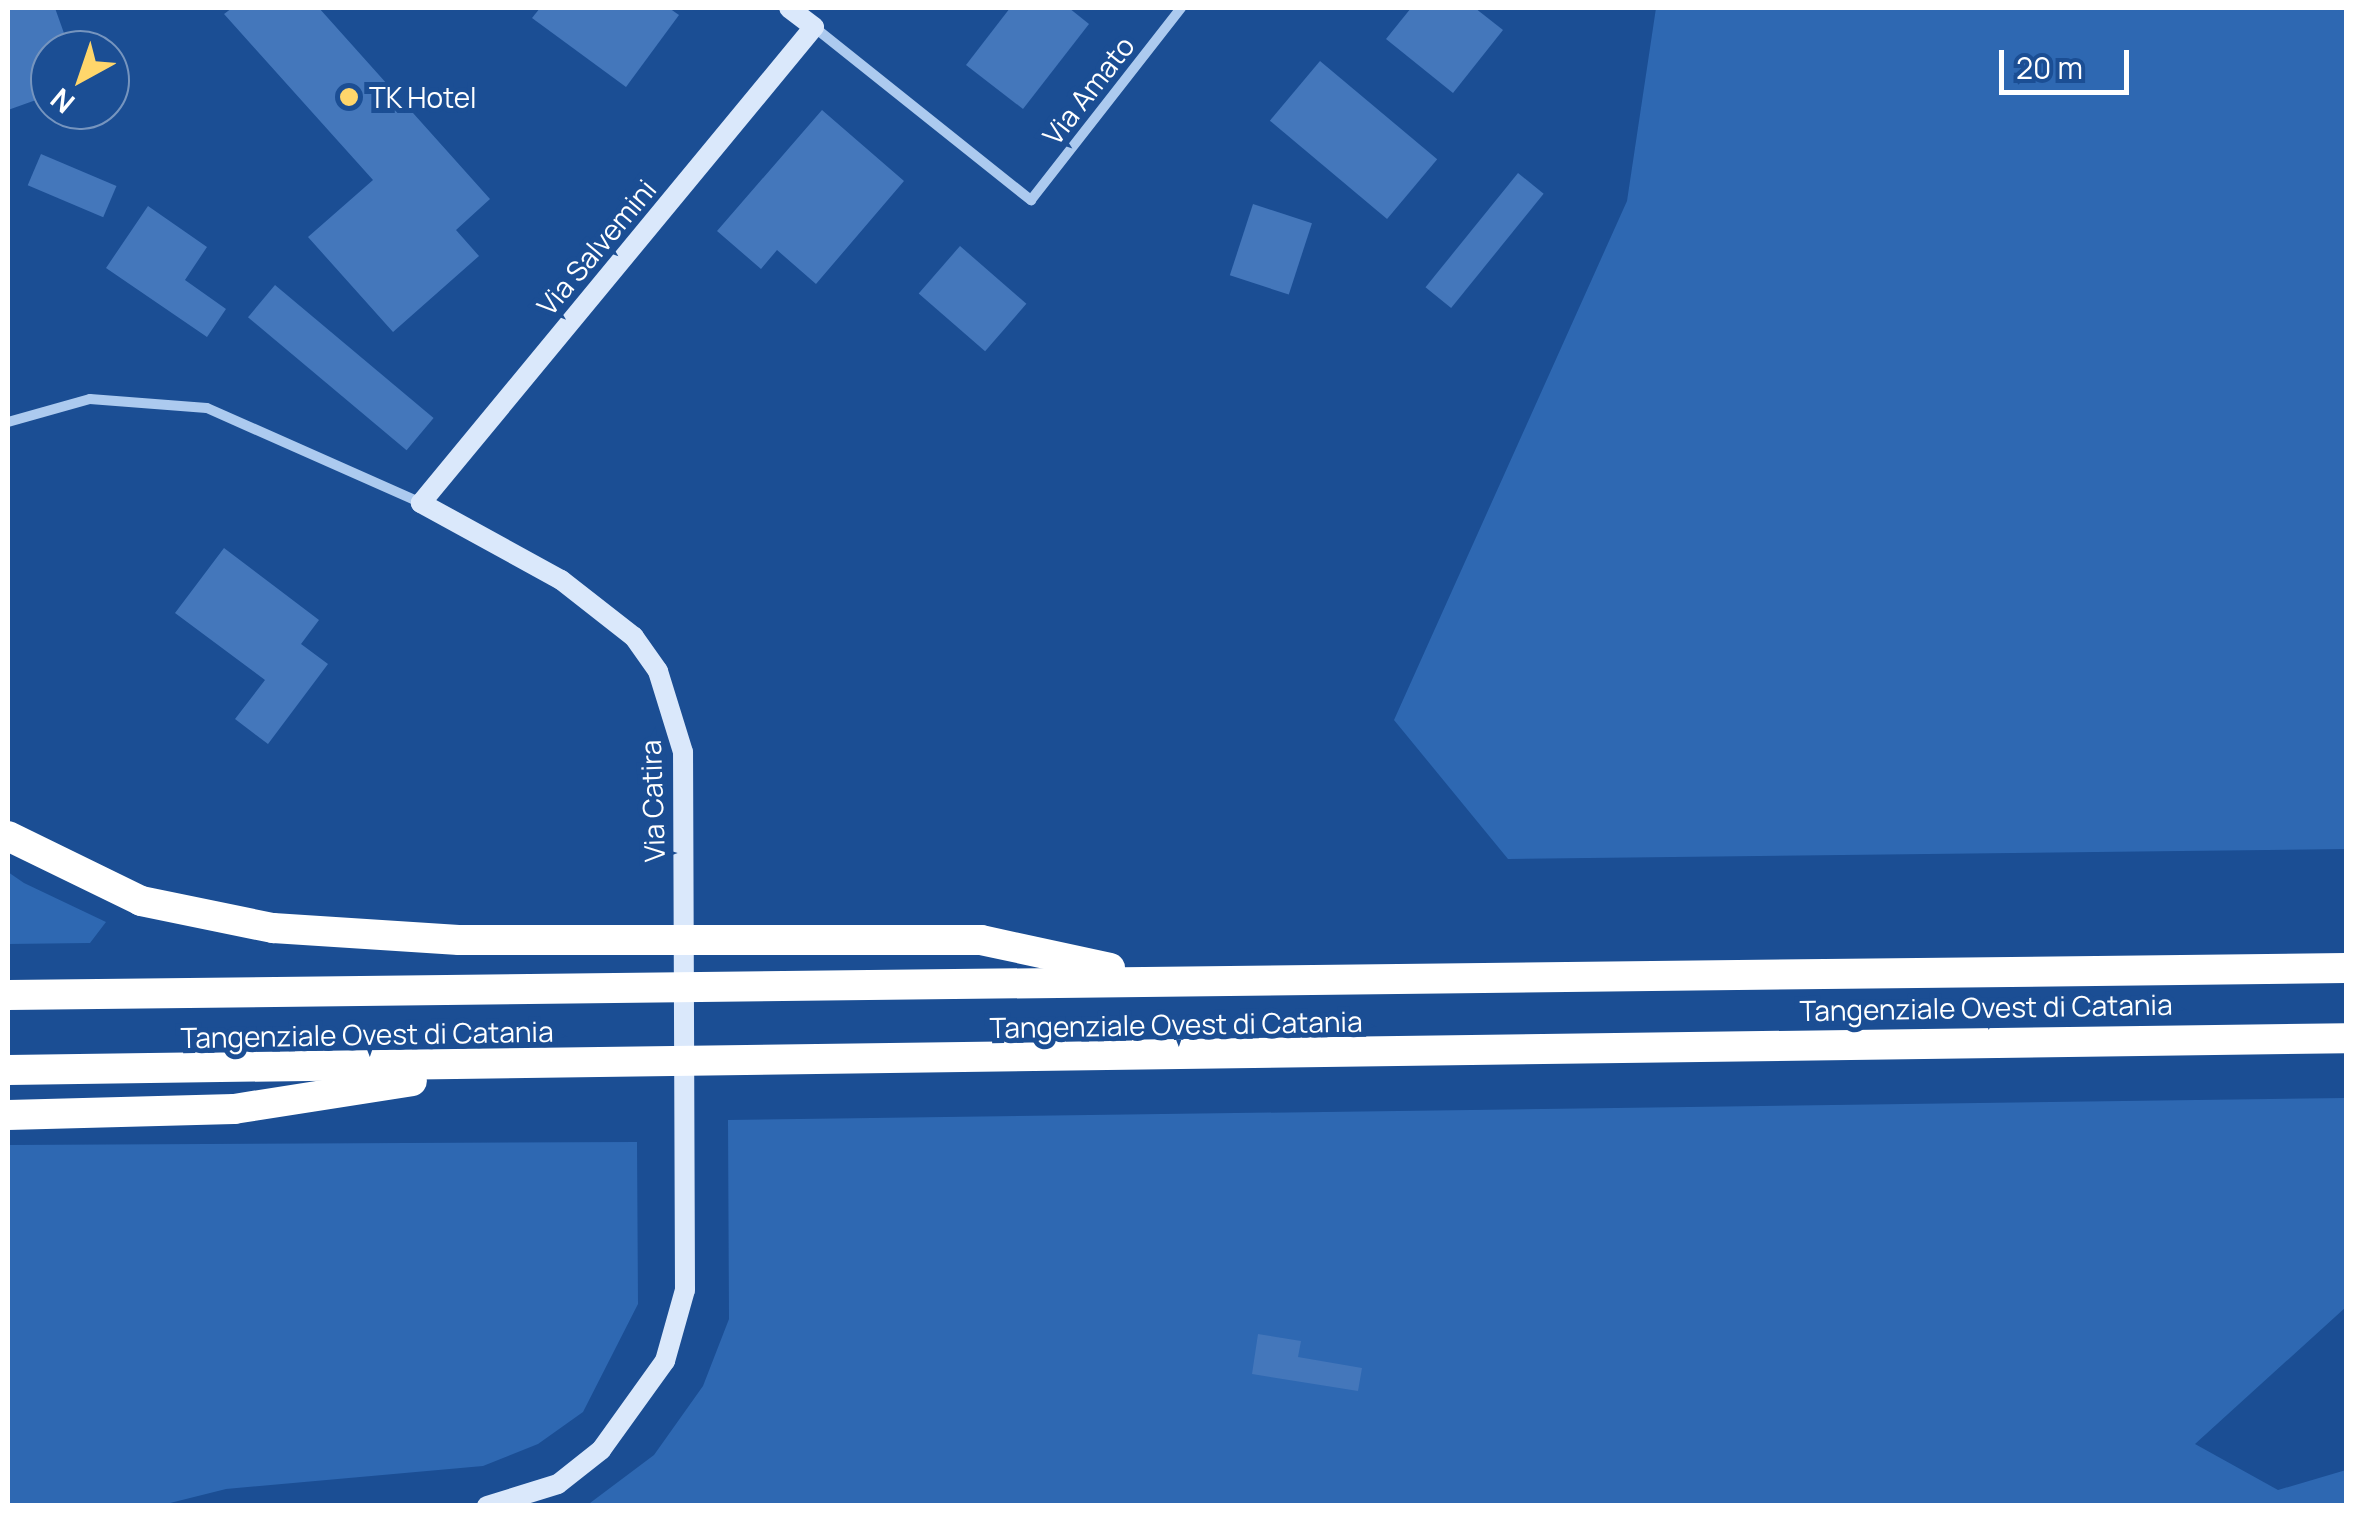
<!DOCTYPE html>
<style>
body{margin:0}
#map{position:relative;width:2354px;height:1513px;overflow:hidden;background:#1b4e94;font-family:Manrope,sans-serif}
div>[style]{position:absolute}
[style*='--x']{left:calc(var(--x)*1px);top:calc(var(--y)*1px);width:calc(var(--w)*1px);rotate:calc(var(--a)*1deg)}
.green>*{inset:0;background:#2e68b2}
.building>*{inset:0;background:#47b;transform-origin:0 0}
.street>*{height:10px;margin:-5px;padding:0 5px;transform-origin:5px;border-radius:5px;background:#accaef}
.secondary>*{height:20px;margin:-10px;padding:0 10px;transform-origin:10px;border-radius:10px;background:#dae8fb}
.highway>*{height:30px;margin:-15px;padding:0 15px;transform-origin:15px;border-radius:15px;background:#fff}
.dots>*{width:28px;height:28px;translate:-50% -50%;box-sizing:border-box;border:5px solid #1b4e94;border-radius:50%}
span{translate:-50% -50%;white-space:nowrap;text-align:center;line-height:1.15;-webkit-text-stroke:10px #1b4e94;paint-order:stroke}
.street-label{font-size:28px;color:#fff}
.poi-label{font-size:28px;color:#fff}
.left{translate:0 -50%;text-align:left}
.frame{position:absolute;inset:0;border:10px solid #fff;pointer-events:none}
.north{position:absolute;left:30px;top:30px;width:100px;height:100px;box-sizing:border-box;background:#1b4e94;border:2px solid #7695bf;border-radius:50%;rotate:220deg;font-size:28px;font-weight:700;line-height:40px;text-align:center;color:#fff}
.north::after{content:'';display:block;margin:auto;width:35px;height:45px;background:#ffd66b;clip-path:polygon(50% 0,100% 100%,50% 72%,0 100%)}
.scale{position:absolute;left:1999px;top:50px;width:130px;height:45px;box-sizing:border-box;border:5px solid #fff;border-top:0;padding-left:12px;font-size:30px;line-height:35px;white-space:nowrap;color:#fff;-webkit-text-stroke:8px #1b4e94;paint-order:stroke}
</style>
<div id="map">
<div class="green">
<div style="clip-path:polygon(1656px 8px,2346px 8px,2346px 849px,1508px 859px,1394px 720px,1627px 201px)"></div>
<div style="clip-path:polygon(8px 872px,24px 883px,106px 922px,90px 943px,8px 944px)"></div>
<div style="clip-path:polygon(2346px 1098px,2346px 1307px,2195px 1444px,2278px 1490px,2346px 1470px,2346px 1505px,586px 1506px,654px 1455px,703px 1386px,729px 1319px,728px 1120px)"></div>
<div style="clip-path:polygon(637px 1142px,638px 1304px,583px 1412px,538px 1444px,483px 1466px,226px 1489px,162px 1505px,8px 1505px,8px 1145px)"></div>
</div>
<div class="building">
<div style="clip-path:polygon(8px 8px,55px 8px,70px 50px,50px 50px,50px 95px,8px 110px)"></div>
<div style="clip-path:polygon(232px 8px,319px 8px,490px 199px,456px 230px,479px 256px,393px 332px,308px 237px,373px 180px,224px 14px)"></div>
<div style="clip-path:polygon(540px 8px,669px 8px,679px 15px,626px 87px,532px 18px)"></div>
<div style="clip-path:polygon(1010px 8px,1069px 8px,1089px 24px,1023px 109px,966px 65px)"></div>
<div style="clip-path:polygon(1411px 8px,1475px 8px,1503px 30px,1453px 93px,1386px 39px)"></div>
<div style="left:1320px;top:61px;width:153px;height:78px;rotate:40deg"></div>
<div style="clip-path:polygon(822px 110px,904px 181px,816px 284px,777px 250px,761px 269px,717px 231px)"></div>
<div style="left:41px;top:154px;width:82px;height:34px;rotate:23deg"></div>
<div style="left:1518px;top:173px;width:33px;height:147px;rotate:39deg"></div>
<div style="left:1253px;top:204px;width:62px;height:75px;rotate:18deg"></div>
<div style="clip-path:polygon(148px 206px,207px 247px,185px 280px,226px 309px,207px 337px,106px 268px)"></div>
<div style="left:960px;top:246px;width:88px;height:63px;rotate:41deg"></div>
<div style="left:275px;top:285px;width:207px;height:42px;rotate:40deg"></div>
<div style="clip-path:polygon(224px 548px,319px 620px,301px 644px,328px 664px,268px 744px,235px 719px,265px 680px,175px 613px)"></div>
<div style="clip-path:polygon(1258px 1334px,1301px 1341px,1298px 1357px,1362px 1368px,1358px 1391px,1252px 1374px)"></div>
</div>
<div class="street">
<div style="--x:814;--y:27;--w:278;--a:38.6"></div>
<div style="--x:1031;--y:200;--w:244;--a:-52"></div>
<div style="--x:8;--y:422;--w:85;--a:-15.7"></div>
<div style="--x:90;--y:399;--w:117;--a:4.4"></div>
<div style="--x:207;--y:408;--w:234;--a:23.9"></div>
</div>
<div class="secondary">
<div style="--x:487;--y:1506;--w:74;--a:-17.2"></div>
<div style="--x:558;--y:1484;--w:55;--a:-38.3"></div>
<div style="--x:601;--y:1450;--w:110;--a:-54.3"></div>
<div style="--x:665;--y:1361;--w:74;--a:-74.3"></div>
<div style="--x:685;--y:1290;--w:538;--a:-90.21"></div>
<div style="--x:683;--y:752;--w:85;--a:-107.2"></div>
<div style="--x:658;--y:671;--w:42;--a:-125.2"></div>
<div style="--x:634;--y:637;--w:93;--a:-142"></div>
<div style="--x:561;--y:580;--w:160;--a:-151.2"></div>
<div style="--x:421;--y:503;--w:617;--a:-50.46"></div>
<div style="--x:814;--y:27;--w:31;--a:-143"></div>
</div>
<div class="highway">
<div style="--x:8;--y:836;--w:148;--a:26"></div>
<div style="--x:141;--y:901;--w:135;--a:11.6"></div>
<div style="--x:273;--y:928;--w:186;--a:3.7"></div>
<div style="--x:459;--y:940;--w:522;--a:0"></div>
<div style="--x:981;--y:940;--w:132;--a:12.2"></div>
<div style="--x:8;--y:995;--w:2338;--a:-0.66"></div>
<div style="--x:8;--y:1070;--w:2338;--a:-0.78"></div>
<div style="--x:8;--y:1115;--w:226;--a:-1.5"></div>
<div style="--x:234;--y:1109;--w:180;--a:-8.9"></div>
</div>
<div class="dots">
<div style="left:349px;top:97px;background:#ffd66b"></div>
</div>
<div class="street-label">
<span style="left:1088px;top:90px;rotate:-52deg">Via Amato</span>
<span style="left:596px;top:247px;rotate:-50deg">Via Salvemini</span>
<span style="left:652px;top:801px;rotate:-92deg">Via Catira</span>
<span style="left:1986px;top:1007px;rotate:-1deg">Tangenziale Ovest di Catania</span>
<span style="left:1176px;top:1024px;rotate:-1deg">Tangenziale Ovest di Catania</span>
<span style="left:367px;top:1034px;rotate:-1deg">Tangenziale Ovest di Catania</span>
</div>
<div class="poi-label">
<span class="left" style="left:369px;top:97px">TK Hotel</span>
</div>
<div class="frame"></div>
<div class="north">N</div>
<div class="scale">20 m</div>
</div>
